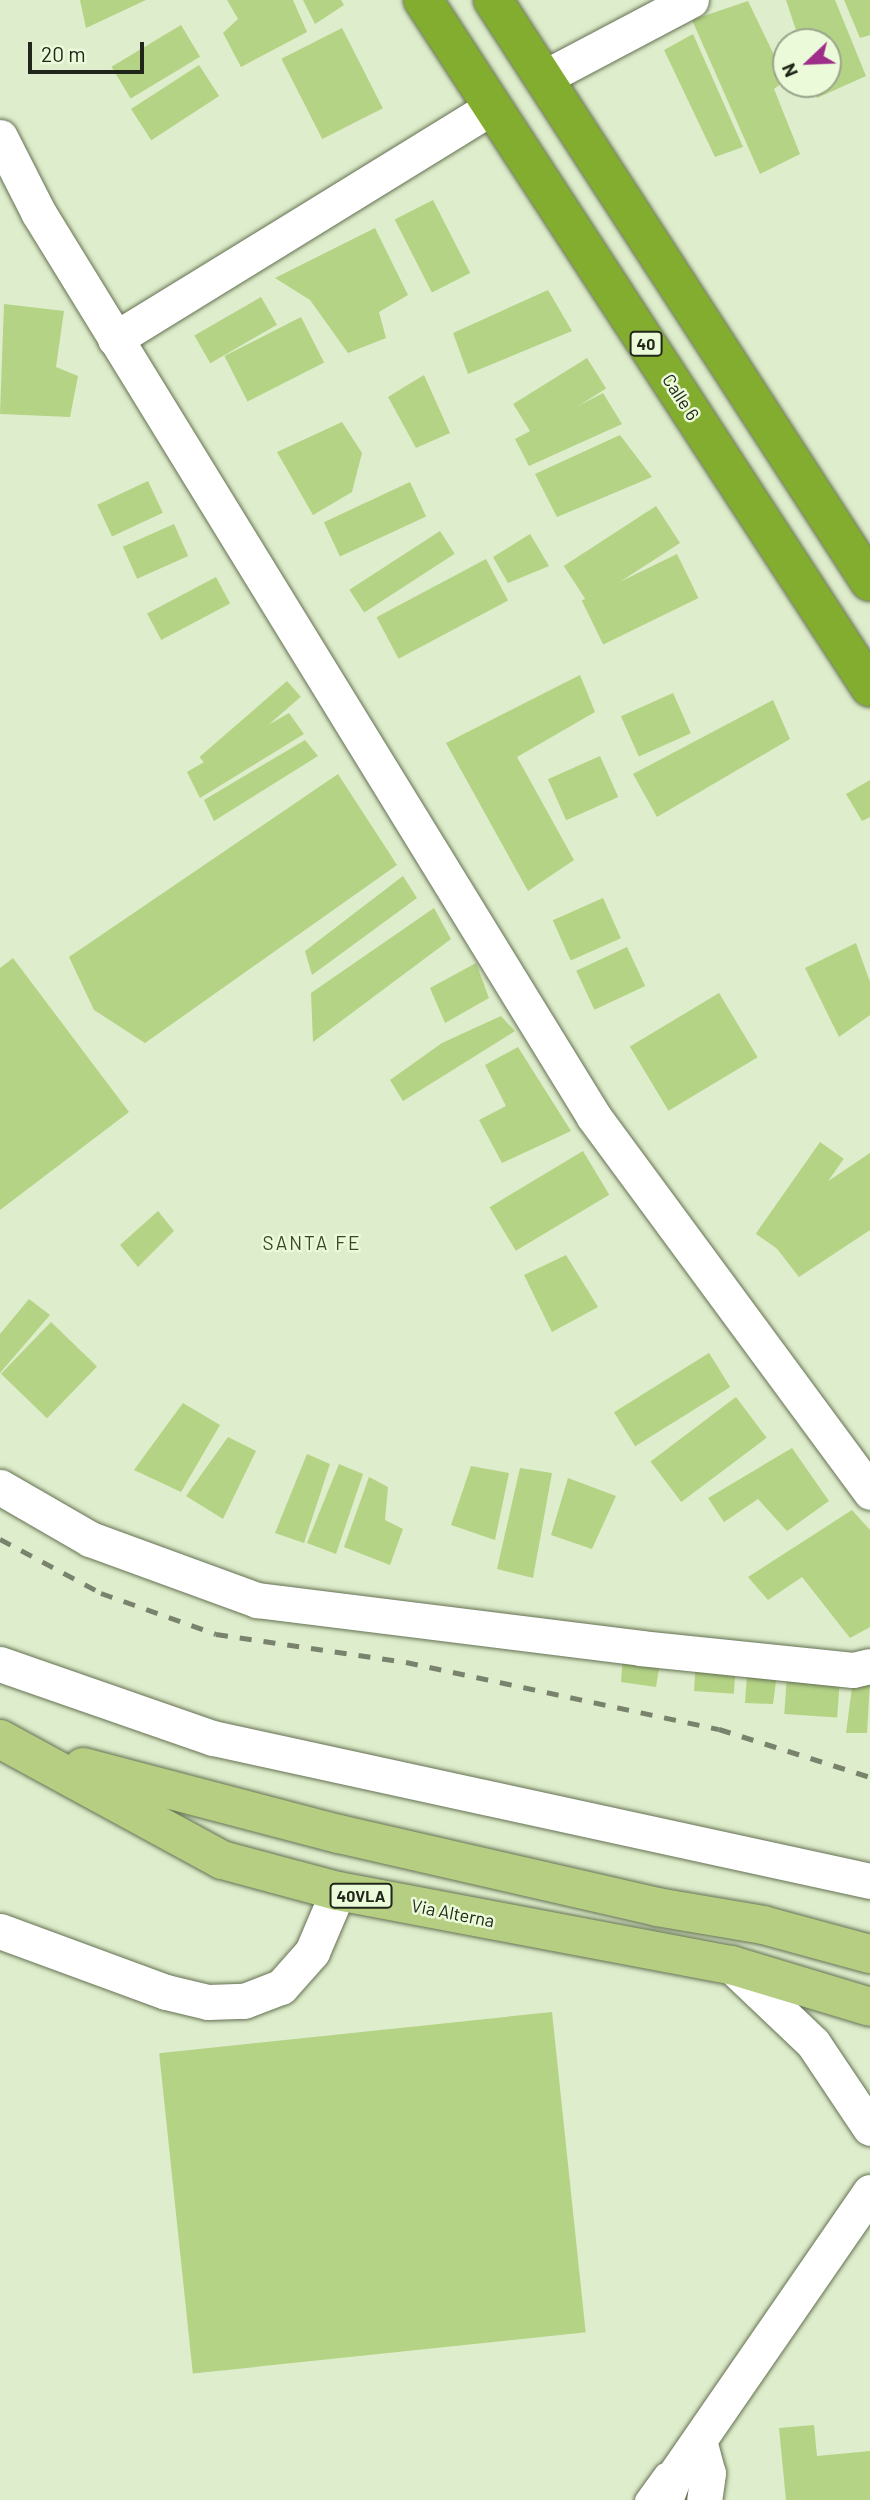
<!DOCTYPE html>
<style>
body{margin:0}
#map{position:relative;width:870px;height:2500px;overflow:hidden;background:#deedcb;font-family:Barlow,sans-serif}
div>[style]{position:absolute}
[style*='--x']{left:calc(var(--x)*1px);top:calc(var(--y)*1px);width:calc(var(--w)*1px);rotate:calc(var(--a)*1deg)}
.building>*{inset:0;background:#b4d385;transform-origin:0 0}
.roads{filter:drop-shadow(0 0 2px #647153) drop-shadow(0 0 2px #647153)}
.lane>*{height:18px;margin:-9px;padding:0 9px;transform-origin:9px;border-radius:9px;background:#fff}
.street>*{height:35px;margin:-17.5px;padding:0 17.5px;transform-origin:17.5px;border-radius:17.5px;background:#fff}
.primary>*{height:38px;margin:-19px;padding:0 19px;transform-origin:19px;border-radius:19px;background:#b5ce82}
.highway>*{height:38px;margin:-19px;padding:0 19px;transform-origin:19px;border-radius:19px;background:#83ad2f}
.rail>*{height:5px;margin-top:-2.5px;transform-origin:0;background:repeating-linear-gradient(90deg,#79826c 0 12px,transparent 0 24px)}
span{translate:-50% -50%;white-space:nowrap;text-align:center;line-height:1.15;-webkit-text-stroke:5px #ebfad8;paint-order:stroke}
.shield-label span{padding:2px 5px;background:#ebfad8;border:2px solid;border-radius:5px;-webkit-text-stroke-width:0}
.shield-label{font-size:16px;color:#21261a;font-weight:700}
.street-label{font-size:18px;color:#21261a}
.neighbourhood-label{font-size:19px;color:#3a4529;letter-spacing:2px}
.north{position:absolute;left:772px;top:28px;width:70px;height:70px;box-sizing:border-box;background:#ebfad8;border:2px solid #9aa58c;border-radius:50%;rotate:247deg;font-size:19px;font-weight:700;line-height:28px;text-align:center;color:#21261a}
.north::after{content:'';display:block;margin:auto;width:24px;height:32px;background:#9f2d8a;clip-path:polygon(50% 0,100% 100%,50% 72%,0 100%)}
.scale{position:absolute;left:28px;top:42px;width:116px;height:32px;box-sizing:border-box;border:4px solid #21261a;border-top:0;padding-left:9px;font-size:21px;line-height:24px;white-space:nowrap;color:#21261a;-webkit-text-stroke:5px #ebfad8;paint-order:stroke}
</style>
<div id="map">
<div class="building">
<div style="clip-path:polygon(80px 0,146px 0,86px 28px)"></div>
<div style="clip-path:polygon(227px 0,293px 0,307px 32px,241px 67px,223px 33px,238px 19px)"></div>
<div style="clip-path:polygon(303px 0,341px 0,344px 5px,315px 24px)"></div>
<div style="clip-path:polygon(786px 0,835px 0,866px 76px,817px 98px,813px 84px,828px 84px,828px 42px,800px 42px)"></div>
<div style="clip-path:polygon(844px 0,870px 0,870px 35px,860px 38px)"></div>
<div style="clip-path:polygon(748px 1px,786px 80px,774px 89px,800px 154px,760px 174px,692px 20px)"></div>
<div style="left:181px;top:25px;width:37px;height:81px;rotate:59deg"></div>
<div style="left:342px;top:28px;width:90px;height:68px;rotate:63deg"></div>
<div style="clip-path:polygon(693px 34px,743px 147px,715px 157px,664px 50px)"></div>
<div style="left:199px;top:65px;width:37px;height:81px;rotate:57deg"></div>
<div style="left:433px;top:200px;width:82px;height:43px;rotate:63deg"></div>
<div style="clip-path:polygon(375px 228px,408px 295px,379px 312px,386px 338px,348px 353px,310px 300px,275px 278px)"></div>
<div style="clip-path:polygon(548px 290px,572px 331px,468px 374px,453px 333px)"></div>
<div style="left:261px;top:297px;width:32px;height:77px;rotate:60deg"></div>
<div style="clip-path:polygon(4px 304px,64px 311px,56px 367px,78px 376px,70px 417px,0 414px)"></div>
<div style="left:301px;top:317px;width:51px;height:86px;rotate:63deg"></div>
<div style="left:587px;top:358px;width:36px;height:87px;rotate:58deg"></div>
<div style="clip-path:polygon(424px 375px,450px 433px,416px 448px,388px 397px)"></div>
<div style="clip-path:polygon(603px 393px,622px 424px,529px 466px,515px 439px)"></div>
<div style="clip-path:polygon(342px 422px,362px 453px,352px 492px,313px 515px,277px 452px)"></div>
<div style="clip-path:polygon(620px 435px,652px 477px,557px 517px,535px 474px)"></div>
<div style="left:148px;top:481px;width:35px;height:56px;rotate:65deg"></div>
<div style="left:410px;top:482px;width:38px;height:95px;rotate:65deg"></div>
<div style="left:656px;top:506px;width:44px;height:110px;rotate:57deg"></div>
<div style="left:174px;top:524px;width:35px;height:56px;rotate:66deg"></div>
<div style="left:440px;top:531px;width:27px;height:108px;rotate:57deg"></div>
<div style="clip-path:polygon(530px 534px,549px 566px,508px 583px,493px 557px)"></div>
<div style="left:677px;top:554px;width:49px;height:106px;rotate:64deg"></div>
<div style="left:486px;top:559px;width:47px;height:124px;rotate:62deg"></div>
<div style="left:216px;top:577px;width:30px;height:78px;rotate:62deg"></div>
<div style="clip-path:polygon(580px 675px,595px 712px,517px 757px,574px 860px,528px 891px,446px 743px)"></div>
<div style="left:287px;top:681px;width:21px;height:116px;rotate:49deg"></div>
<div style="left:673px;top:693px;width:44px;height:57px;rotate:66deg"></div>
<div style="clip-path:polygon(773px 700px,790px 739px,657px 817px,633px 774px)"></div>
<div style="clip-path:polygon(289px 713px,304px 734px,200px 798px,187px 772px)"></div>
<div style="clip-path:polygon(305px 740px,318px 756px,214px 821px,204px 800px)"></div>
<div style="left:600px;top:756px;width:45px;height:57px;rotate:66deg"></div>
<div style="clip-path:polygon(338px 774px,397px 865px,145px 1043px,94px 1010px,69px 957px)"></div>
<div style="clip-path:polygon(870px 780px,870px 817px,862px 821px,846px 794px)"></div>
<div style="clip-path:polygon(403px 876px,417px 898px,312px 975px,305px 951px)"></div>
<div style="left:603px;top:898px;width:44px;height:55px;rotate:66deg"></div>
<div style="clip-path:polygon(434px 908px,451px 939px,313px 1042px,311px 993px)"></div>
<div style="clip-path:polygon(856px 943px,870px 982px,870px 1015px,839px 1037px,805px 968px)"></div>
<div style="left:627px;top:947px;width:43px;height:56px;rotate:65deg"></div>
<div style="clip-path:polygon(13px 958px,129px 1112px,0 1210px,0 968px)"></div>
<div style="clip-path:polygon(476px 963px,489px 998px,445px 1023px,430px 988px)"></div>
<div style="left:719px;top:993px;width:75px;height:104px;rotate:59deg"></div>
<div style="clip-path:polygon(501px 1016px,515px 1031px,403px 1101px,390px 1080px,442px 1043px)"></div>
<div style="clip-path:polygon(518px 1047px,571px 1131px,502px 1163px,479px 1120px,506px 1106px,485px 1065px)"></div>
<div style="left:820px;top:1142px;width:29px;height:112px;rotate:35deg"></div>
<div style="left:583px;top:1151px;width:51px;height:109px;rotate:59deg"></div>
<div style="clip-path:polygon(870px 1153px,870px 1230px,799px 1277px,760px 1227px)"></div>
<div style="clip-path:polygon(158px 1211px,174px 1231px,138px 1267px,120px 1245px)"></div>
<div style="clip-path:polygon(566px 1255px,598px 1307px,552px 1332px,524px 1275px)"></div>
<div style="clip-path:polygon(29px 1299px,50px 1315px,0 1373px,0 1334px)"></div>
<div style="left:51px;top:1322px;width:64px;height:72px;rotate:44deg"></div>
<div style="left:709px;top:1353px;width:40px;height:112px;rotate:58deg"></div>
<div style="left:736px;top:1397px;width:51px;height:107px;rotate:53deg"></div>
<div style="clip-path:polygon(183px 1403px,220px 1425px,181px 1492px,134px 1470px)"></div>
<div style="clip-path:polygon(228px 1437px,256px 1451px,223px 1519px,186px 1496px)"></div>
<div style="clip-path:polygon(792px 1448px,829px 1501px,787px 1531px,758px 1499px,724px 1522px,708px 1498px)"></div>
<div style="clip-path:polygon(307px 1454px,330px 1464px,304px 1543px,275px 1533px)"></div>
<div style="clip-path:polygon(339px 1464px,363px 1474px,336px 1554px,307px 1543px)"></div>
<div style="clip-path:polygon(471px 1466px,509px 1473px,495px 1540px,451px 1525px)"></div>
<div style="clip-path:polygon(520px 1468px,552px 1473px,533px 1578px,497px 1569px)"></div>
<div style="clip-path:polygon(369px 1477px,388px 1487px,385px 1520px,403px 1529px,390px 1565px,344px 1547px)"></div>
<div style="clip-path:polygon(568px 1478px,616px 1496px,592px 1549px,551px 1535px)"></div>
<div style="clip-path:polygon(852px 1510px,870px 1530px,870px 1627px,850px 1638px,802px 1577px,768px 1600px,748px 1577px)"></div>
<div style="clip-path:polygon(623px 1655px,661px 1656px,656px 1687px,621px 1682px)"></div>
<div style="left:696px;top:1661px;width:40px;height:30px;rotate:4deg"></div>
<div style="clip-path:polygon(777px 1674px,773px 1704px,745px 1703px,747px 1675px)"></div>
<div style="left:787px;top:1675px;width:53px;height:39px;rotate:4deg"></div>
<div style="clip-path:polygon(853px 1680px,870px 1681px,867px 1733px,846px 1733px)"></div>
<div style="left:552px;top:2012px;width:322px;height:395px;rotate:84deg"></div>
<div style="clip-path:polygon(814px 2425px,817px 2456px,870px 2451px,870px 2500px,786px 2500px,779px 2428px)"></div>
</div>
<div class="roads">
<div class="lane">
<div style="--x:644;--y:2500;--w:34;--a:-54"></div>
</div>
<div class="street">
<div style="--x:545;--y:77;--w:165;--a:-27.8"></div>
<div style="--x:0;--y:137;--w:84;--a:63.1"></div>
<div style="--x:38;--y:212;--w:1062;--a:58.43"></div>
<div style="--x:594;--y:1117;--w:466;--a:53.6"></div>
<div style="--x:115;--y:339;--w:443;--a:-31.6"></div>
<div style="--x:0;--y:1487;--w:104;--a:30"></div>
<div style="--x:90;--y:1539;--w:178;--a:20.1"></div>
<div style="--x:257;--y:1600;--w:386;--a:7.1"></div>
<div style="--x:640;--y:1648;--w:214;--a:5.9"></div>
<div style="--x:853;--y:1670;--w:17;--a:-13"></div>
<div style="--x:0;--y:1664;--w:225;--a:19.2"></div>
<div style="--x:213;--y:1738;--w:672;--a:12.28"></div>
<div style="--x:0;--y:1931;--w:177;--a:20.2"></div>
<div style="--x:166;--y:1992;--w:43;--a:13.4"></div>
<div style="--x:208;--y:2002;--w:36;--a:-2"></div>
<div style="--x:244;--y:2001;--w:40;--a:-21"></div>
<div style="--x:281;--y:1987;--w:47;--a:-48.5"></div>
<div style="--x:312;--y:1952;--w:66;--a:-66.9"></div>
<div style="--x:731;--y:1965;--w:113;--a:43.6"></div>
<div style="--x:813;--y:2043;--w:102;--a:56.2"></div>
<div style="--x:700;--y:2444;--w:30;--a:75"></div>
<div style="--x:708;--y:2473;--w:27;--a:98"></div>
<div style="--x:665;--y:2500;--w:26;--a:-69"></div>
<div style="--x:674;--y:2476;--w:345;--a:-55.4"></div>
</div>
<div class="primary">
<div style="--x:0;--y:1739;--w:253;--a:28.6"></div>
<div style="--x:222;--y:1860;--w:120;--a:15"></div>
<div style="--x:338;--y:1891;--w:400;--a:10.7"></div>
<div style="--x:731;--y:1965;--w:145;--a:16.8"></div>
<div style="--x:83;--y:1767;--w:265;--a:14.7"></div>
<div style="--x:339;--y:1834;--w:326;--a:12.9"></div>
<div style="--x:657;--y:1907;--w:108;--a:9.6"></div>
<div style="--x:763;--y:1925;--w:111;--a:15.2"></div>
</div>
<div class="highway">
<div style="--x:423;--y:0;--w:820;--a:56.95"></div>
<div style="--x:493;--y:0;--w:693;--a:57.07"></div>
</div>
</div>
<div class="rail">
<div style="--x:0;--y:1539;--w:115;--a:28.1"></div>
<div style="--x:101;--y:1593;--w:122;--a:19.6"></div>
<div style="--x:216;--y:1634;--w:192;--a:8.4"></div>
<div style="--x:406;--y:1662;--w:320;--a:12.1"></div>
<div style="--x:719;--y:1729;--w:158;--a:17.6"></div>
</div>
<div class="shield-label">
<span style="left:646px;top:344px">40</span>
<span style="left:361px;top:1896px">40VLA</span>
</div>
<div class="street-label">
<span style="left:681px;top:397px;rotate:57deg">Calle 6</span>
<span style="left:453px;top:1913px;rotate:11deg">Via Alterna</span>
</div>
<div class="neighbourhood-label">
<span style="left:312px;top:1243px">SANTA FE</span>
</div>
<div class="north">N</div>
<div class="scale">20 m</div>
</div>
